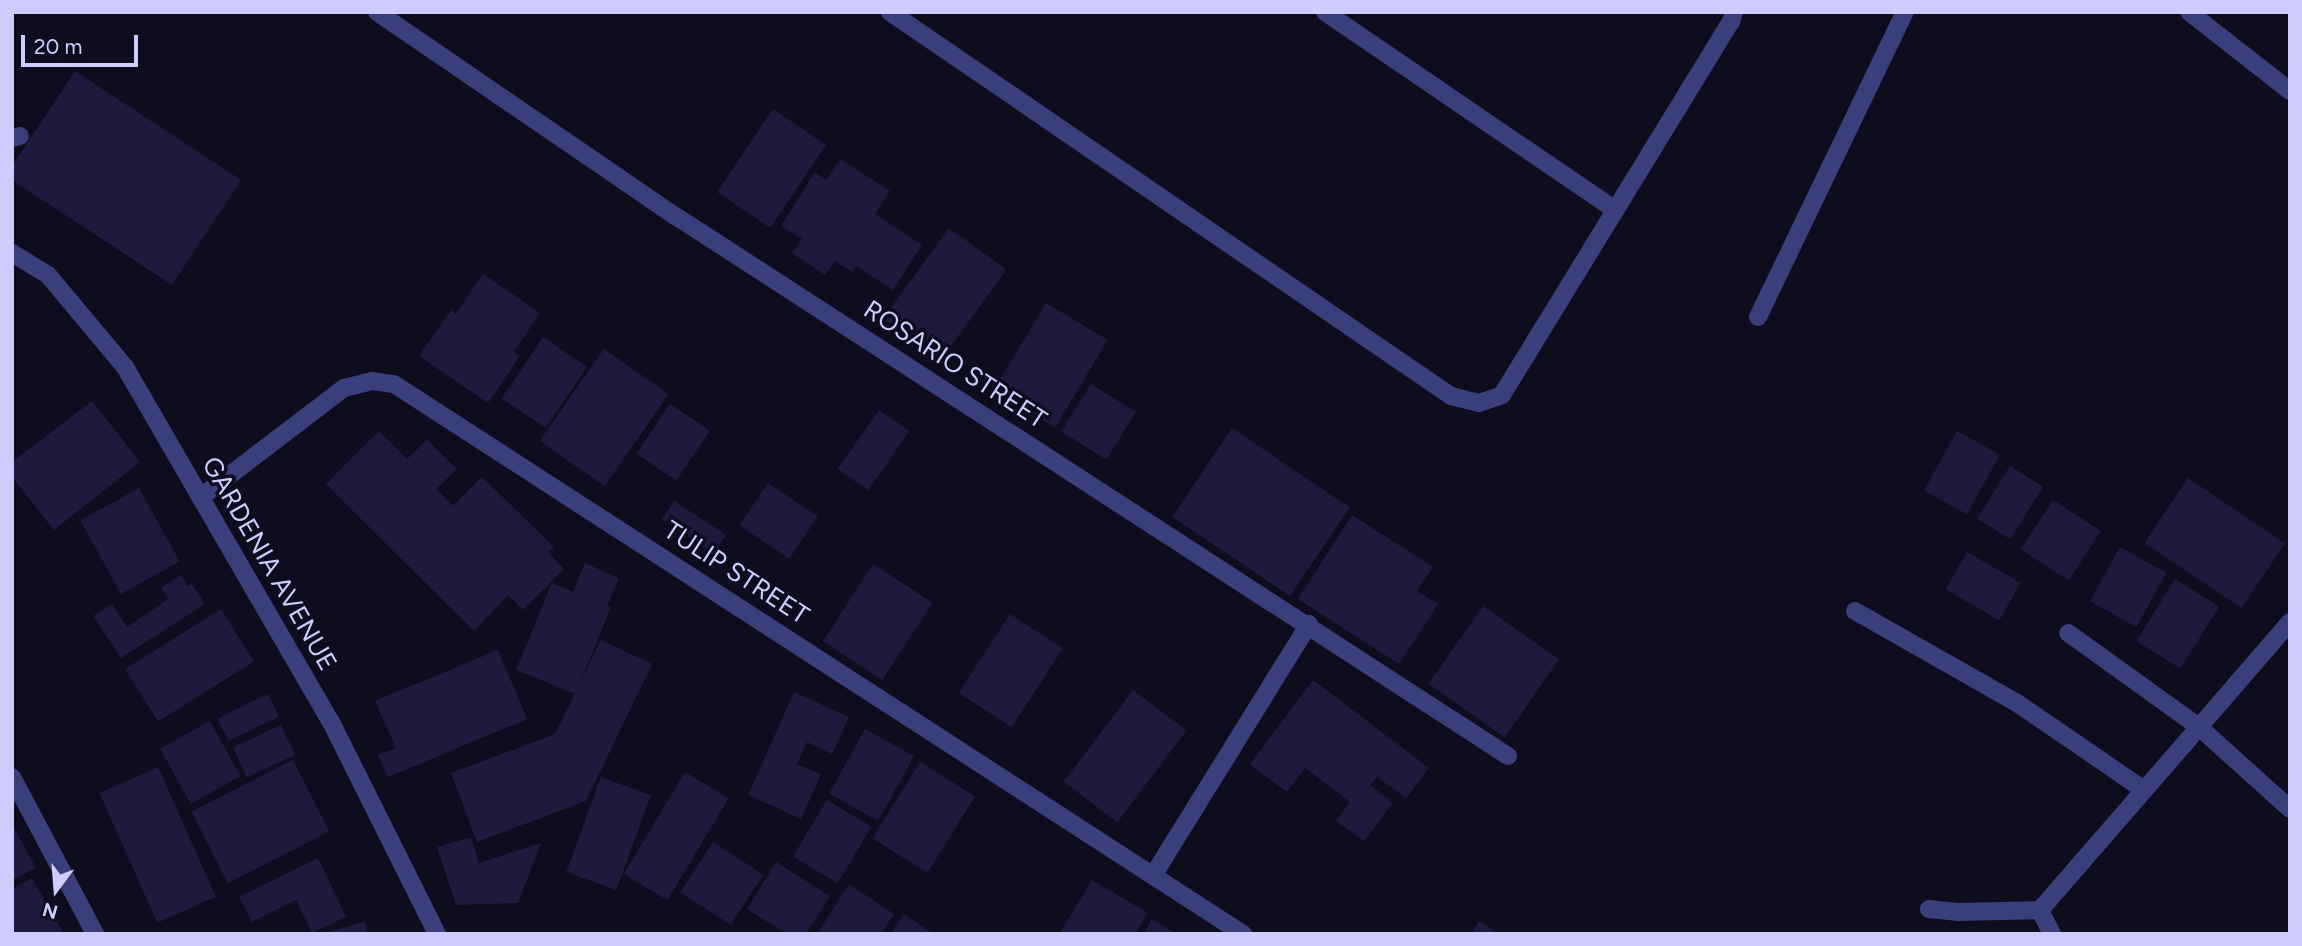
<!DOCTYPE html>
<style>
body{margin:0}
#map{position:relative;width:2302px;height:946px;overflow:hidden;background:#0e0d1d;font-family:Figtree,sans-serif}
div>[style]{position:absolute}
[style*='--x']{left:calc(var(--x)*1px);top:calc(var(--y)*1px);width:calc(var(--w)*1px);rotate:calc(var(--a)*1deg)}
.building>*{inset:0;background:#1e1a3d;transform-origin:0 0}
.minor>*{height:18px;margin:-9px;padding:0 9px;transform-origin:9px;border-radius:9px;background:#3a3e7a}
span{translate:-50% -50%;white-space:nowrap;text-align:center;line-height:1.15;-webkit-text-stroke:7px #0e0d1d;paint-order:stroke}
.street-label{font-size:26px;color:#cdccfc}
.frame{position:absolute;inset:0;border:14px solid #cdccfc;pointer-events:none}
.north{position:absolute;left:21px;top:855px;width:70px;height:70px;-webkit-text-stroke:5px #0e0d1d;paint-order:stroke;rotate:196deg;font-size:19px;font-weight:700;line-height:28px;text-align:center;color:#cdccfc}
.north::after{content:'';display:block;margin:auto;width:24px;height:32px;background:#cdccfc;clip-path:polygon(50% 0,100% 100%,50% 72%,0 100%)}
.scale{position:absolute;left:21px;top:35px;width:117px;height:32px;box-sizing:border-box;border:4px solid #cdccfc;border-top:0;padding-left:9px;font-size:21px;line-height:24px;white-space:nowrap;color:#cdccfc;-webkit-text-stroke:5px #0e0d1d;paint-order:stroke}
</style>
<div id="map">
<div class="building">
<div style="clip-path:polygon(75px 71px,241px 180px,172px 285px,12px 180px,12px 166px)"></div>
<div style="left:773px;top:109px;width:64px;height:100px;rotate:34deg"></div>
<div style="clip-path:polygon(840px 159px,890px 191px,875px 214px,922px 245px,893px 290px,856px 266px,852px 272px,835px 261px,825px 275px,792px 253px,802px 239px,781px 226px,815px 172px,826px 180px)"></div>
<div style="left:949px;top:228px;width:71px;height:112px;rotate:36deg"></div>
<div style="clip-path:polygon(483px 274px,540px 313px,514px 352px,520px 356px,488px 403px,419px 356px,451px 310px,456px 314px)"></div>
<div style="left:1046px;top:303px;width:72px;height:102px;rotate:31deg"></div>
<div style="left:543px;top:337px;width:53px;height:74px;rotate:34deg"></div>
<div style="left:604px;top:349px;width:79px;height:112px;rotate:35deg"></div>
<div style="left:1091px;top:384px;width:53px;height:56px;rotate:32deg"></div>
<div style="clip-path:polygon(92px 401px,140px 462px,54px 530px,12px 477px,12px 462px)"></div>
<div style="left:670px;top:404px;width:48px;height:60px;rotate:34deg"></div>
<div style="left:879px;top:410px;width:37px;height:72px;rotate:35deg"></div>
<div style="left:1232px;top:428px;width:142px;height:107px;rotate:34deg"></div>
<div style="clip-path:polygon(379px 431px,407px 459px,427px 440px,457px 469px,436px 489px,453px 506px,482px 477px,554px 547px,548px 552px,564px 569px,523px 610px,508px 595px,474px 631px,326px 484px)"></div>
<div style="left:1957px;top:431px;width:49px;height:68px;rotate:29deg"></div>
<div style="left:2010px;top:466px;width:39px;height:62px;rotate:32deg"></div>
<div style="left:2188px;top:478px;width:117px;height:78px;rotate:34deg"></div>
<div style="left:768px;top:483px;width:60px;height:51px;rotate:34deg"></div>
<div style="left:139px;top:488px;width:84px;height:67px;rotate:61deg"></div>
<div style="left:2053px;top:500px;width:57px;height:59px;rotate:33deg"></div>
<div style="left:674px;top:501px;width:62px;height:22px;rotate:33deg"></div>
<div style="clip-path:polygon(1352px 515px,1433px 567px,1417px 591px,1438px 604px,1399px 664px,1298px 599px)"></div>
<div style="left:2120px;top:547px;width:53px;height:62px;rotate:29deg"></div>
<div style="left:1967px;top:552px;width:62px;height:43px;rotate:30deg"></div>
<div style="clip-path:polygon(585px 563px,619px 578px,607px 606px,611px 607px,579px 685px,601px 640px,652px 664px,586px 801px,477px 842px,451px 773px,555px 734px,575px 694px,516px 670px,552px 583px,573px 592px)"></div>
<div style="left:873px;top:564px;width:71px;height:92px;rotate:33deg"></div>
<div style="clip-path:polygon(181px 575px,188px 586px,192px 584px,205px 604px,121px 658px,93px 616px,112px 604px,127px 627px,168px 599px,161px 588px)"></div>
<div style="left:2175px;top:579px;width:52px;height:73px;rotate:32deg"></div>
<div style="left:1483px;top:606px;width:93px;height:95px;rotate:35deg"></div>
<div style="left:221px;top:609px;width:62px;height:113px;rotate:58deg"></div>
<div style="left:1010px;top:614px;width:63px;height:94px;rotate:33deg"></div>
<div style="clip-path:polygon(498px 650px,527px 719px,388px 777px,378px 755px,396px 748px,375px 701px)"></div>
<div style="clip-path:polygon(1313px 680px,1429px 768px,1406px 798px,1377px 777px,1370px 785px,1393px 803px,1364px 841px,1336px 821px,1350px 802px,1305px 768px,1287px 792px,1250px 764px)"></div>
<div style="left:1133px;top:690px;width:67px;height:115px;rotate:37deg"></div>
<div style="clip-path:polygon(794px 692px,849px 717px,832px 754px,807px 742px,797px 764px,821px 774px,801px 819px,748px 795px)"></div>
<div style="left:268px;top:694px;width:25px;height:56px;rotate:64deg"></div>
<div style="left:210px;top:721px;width:63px;height:57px;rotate:61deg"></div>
<div style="left:281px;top:725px;width:33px;height:53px;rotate:65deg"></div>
<div style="left:865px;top:729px;width:56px;height:74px;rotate:29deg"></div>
<div style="left:293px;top:760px;width:80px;height:114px;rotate:63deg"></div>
<div style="left:920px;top:762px;width:65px;height:90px;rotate:32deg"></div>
<div style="left:158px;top:767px;width:142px;height:64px;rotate:66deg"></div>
<div style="left:685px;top:772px;width:51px;height:119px;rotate:31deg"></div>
<div style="left:601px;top:777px;width:53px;height:101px;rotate:20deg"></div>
<div style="left:827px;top:800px;width:52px;height:66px;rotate:31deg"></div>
<div style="clip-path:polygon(12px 824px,36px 868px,12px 880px)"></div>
<div style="clip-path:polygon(471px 837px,479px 863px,541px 843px,518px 903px,456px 905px,437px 847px)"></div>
<div style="left:713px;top:842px;width:60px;height:60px;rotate:33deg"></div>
<div style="clip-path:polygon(318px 858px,346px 917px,312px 933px,296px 900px,252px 922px,239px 897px)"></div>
<div style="clip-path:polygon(776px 862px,830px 896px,806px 934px,787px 934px,747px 909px)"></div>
<div style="clip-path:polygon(32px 878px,64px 934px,12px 934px,12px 889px)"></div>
<div style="clip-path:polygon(1092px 880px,1148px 913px,1135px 934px,1059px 934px)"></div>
<div style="clip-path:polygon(849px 884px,894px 914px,881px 934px,817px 934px)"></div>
<div style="clip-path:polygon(904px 914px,934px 934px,891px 934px)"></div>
<div style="clip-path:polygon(1152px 919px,1176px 934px,1143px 934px)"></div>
<div style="clip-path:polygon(1479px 921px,1499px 934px,1471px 934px)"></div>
<div style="clip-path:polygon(365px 922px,368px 934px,322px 934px,322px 933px)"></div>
</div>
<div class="minor">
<div style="--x:377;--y:12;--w:360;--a:34.4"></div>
<div style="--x:674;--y:215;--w:994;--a:32.97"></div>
<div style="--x:890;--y:12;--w:680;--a:34.39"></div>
<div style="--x:1451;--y:396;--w:29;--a:14"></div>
<div style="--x:1479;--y:403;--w:24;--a:-19"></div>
<div style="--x:1502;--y:395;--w:438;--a:-58.5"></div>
<div style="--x:1731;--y:22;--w:10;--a:-73"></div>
<div style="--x:1325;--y:12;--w:351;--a:34.3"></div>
<div style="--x:2189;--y:12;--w:128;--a:38"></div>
<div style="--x:12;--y:138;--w:8;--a:-14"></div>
<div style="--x:12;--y:253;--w:42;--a:31.4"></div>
<div style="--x:48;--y:275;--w:120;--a:50.1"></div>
<div style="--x:125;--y:367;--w:410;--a:59.9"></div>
<div style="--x:331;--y:722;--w:237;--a:63.4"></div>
<div style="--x:1758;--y:317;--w:339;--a:-64.3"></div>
<div style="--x:201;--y:497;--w:180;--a:-37.3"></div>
<div style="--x:344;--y:388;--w:29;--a:-14"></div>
<div style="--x:372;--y:381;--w:22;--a:8"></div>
<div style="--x:394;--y:384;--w:1012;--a:32.94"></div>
<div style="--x:1855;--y:611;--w:186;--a:29.6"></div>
<div style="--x:2017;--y:703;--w:154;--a:34.4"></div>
<div style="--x:2290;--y:622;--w:139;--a:130.9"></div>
<div style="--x:2199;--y:727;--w:122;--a:42"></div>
<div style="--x:12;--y:777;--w:178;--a:62.1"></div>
<div style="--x:1154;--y:874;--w:294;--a:-58.2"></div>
<div style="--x:1929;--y:909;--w:30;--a:6"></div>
<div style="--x:1959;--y:912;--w:81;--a:-1.4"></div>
<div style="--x:2052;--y:934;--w:27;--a:-117"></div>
<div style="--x:2040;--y:910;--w:242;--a:-49"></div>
<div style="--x:2199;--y:727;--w:161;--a:-144.3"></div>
</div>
<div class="street-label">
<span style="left:955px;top:365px;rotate:33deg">ROSARIO STREET</span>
<span style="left:269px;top:564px;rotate:60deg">GARDENIA AVENUE</span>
<span style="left:736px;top:573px;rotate:33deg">TULIP STREET</span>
</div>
<div class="frame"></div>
<div class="north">N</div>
<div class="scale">20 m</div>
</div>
